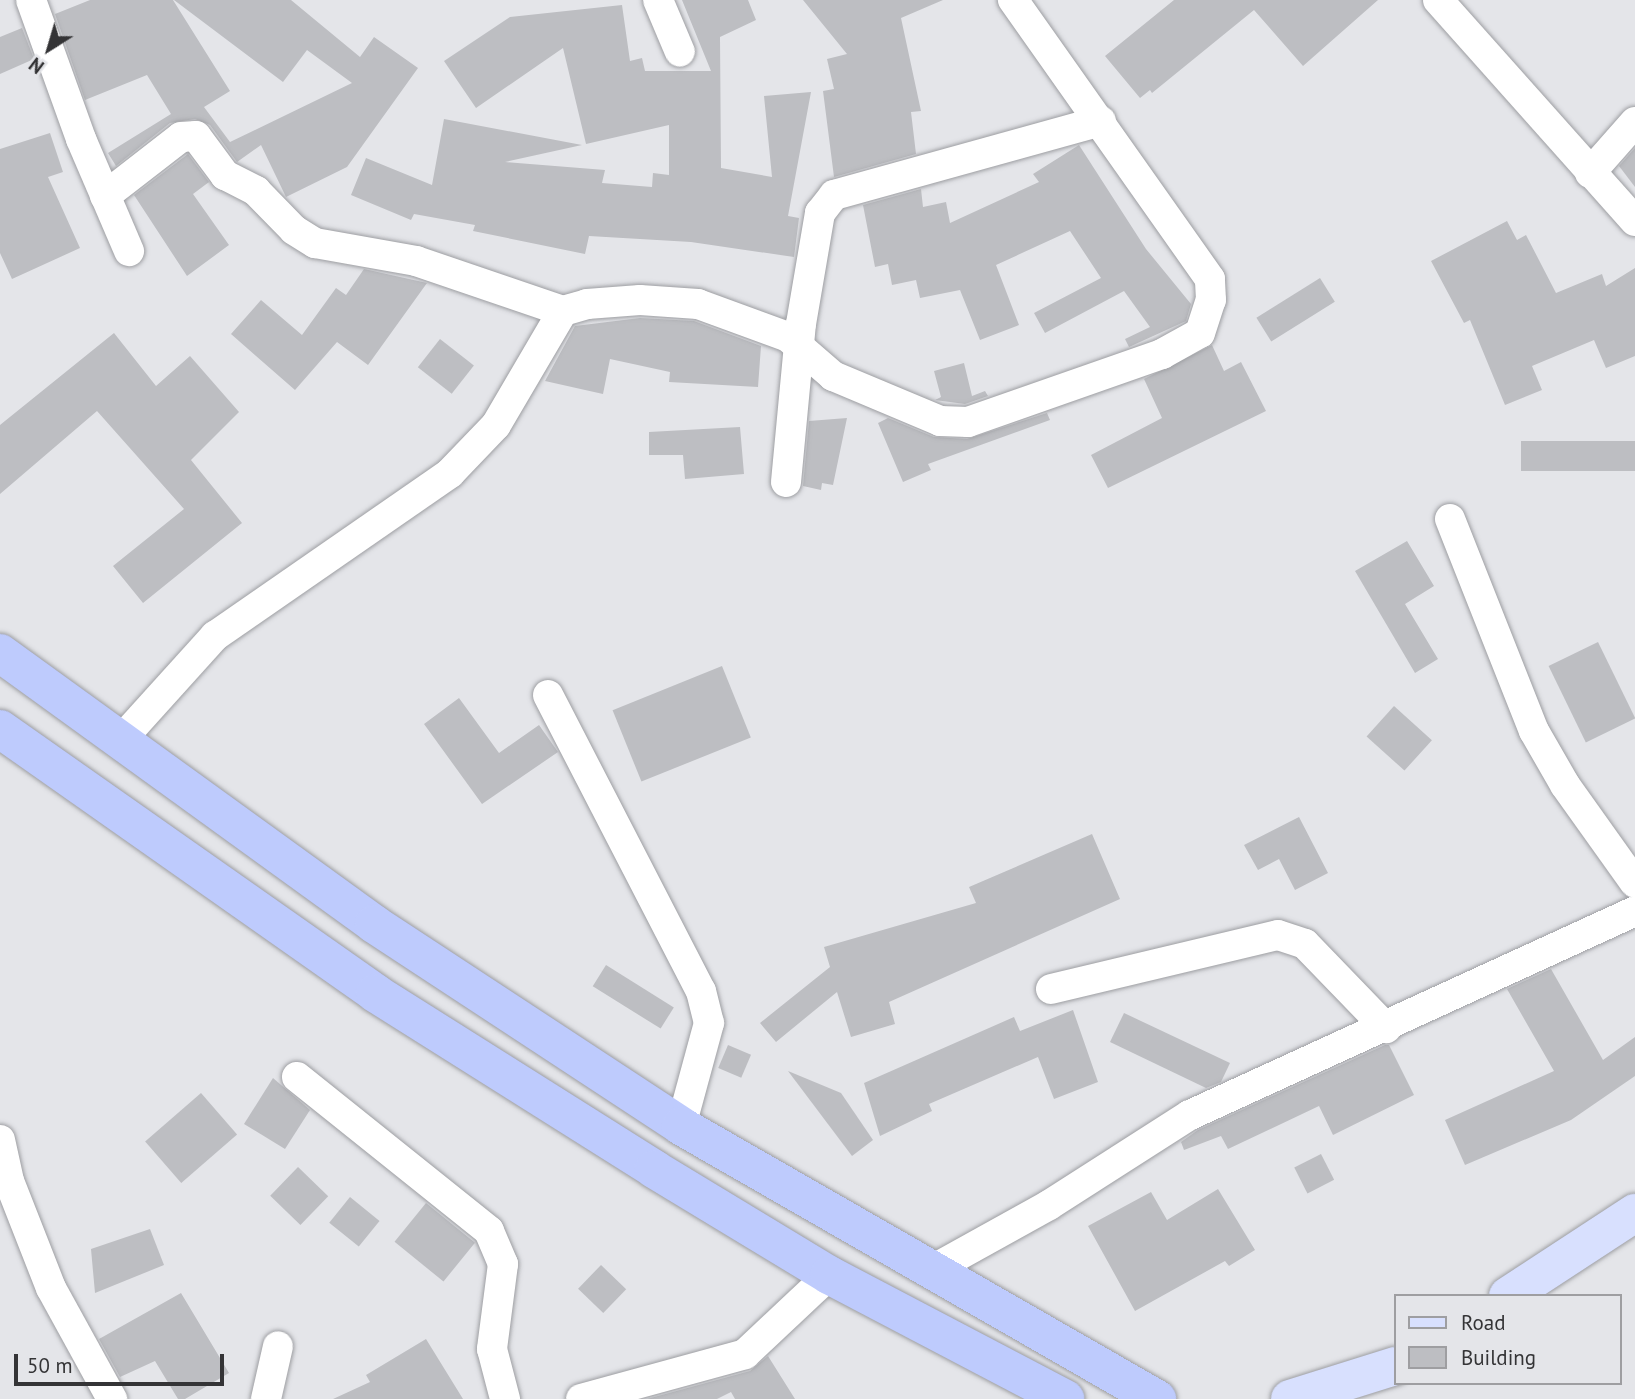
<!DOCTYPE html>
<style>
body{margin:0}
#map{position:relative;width:1635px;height:1399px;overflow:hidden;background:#e4e5e9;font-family:"PT Sans",sans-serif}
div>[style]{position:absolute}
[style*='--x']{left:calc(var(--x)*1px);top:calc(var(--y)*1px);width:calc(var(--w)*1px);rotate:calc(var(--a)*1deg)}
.building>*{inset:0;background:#bdbec2;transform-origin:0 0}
.roads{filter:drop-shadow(0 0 2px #9d9ea2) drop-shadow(0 0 2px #9d9ea2)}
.minor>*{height:30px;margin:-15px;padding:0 15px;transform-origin:15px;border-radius:15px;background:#fff}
.major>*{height:38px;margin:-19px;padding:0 19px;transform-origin:19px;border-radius:19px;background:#d8e0fe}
.highway>*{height:38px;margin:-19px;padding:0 19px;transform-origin:19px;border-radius:19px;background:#becbfd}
span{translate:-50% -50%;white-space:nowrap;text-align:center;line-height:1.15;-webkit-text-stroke:7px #e4e5e9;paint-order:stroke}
.legend{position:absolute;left:1394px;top:1294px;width:228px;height:91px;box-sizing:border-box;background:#e4e5e9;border:2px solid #9e9ea1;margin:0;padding:9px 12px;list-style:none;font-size:21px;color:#343436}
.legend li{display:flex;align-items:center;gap:14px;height:35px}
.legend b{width:35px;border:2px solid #9e9ea1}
.north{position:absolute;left:14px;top:14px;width:70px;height:70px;-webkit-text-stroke:5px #e4e5e9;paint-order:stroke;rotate:217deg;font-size:19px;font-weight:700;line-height:28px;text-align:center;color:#343436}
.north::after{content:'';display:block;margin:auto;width:24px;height:32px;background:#343436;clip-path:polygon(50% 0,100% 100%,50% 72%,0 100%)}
.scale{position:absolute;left:14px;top:1354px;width:210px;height:32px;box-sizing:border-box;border:4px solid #343436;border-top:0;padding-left:9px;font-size:21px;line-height:24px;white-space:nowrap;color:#343436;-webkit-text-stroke:5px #e4e5e9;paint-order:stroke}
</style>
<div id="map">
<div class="building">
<div style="clip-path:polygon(90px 0,173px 0,230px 91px,204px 107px,230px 142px,352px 83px,307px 50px,283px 82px,174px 0,291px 0,360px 57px,374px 37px,418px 68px,347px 167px,286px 197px,261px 145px,237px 162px,210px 125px,195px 119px,170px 123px,116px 166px,108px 153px,171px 114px,147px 75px,85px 100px,55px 14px)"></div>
<div style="clip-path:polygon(682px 0,748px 0,756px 20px,720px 37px,721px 168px,772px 177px,764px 96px,811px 92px,788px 216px,799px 218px,794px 257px,691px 242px,589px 236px,585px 254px,473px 231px,475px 225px,414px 214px,411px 220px,351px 195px,366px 158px,432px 185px,444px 119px,582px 145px,505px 162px,605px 170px,602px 183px,652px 187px,653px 173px,669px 175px,669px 125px,586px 144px,563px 48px,476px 108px,444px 61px,510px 17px,622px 5px,630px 61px,642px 58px,645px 71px,711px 71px)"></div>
<div style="clip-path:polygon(803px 0,943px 0,901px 18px,921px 111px,911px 112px,916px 154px,834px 177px,823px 91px,834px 89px,827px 59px,847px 54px)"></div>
<div style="clip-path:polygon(1174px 0,1378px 0,1303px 66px,1254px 10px,1152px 93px,1150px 90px,1140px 98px,1105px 56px)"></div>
<div style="clip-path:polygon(22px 28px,34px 59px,0 74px,0 37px)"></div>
<div style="clip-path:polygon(50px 133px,63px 172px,48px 177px,80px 248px,12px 279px,0 253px,0 149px)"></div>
<div style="clip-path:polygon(1079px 145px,1146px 249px,1191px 304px,1186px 321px,1129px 347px,1125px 339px,1150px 327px,1124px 291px,1045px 333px,1034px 313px,1101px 278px,1070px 231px,996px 265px,1019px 325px,980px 340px,960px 290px,920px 298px,916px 280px,892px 285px,888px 264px,875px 267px,863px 205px,921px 189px,923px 207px,946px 202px,950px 223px,1039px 182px,1033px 174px)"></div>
<div style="clip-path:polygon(1635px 148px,1635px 187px,1619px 166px)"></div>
<div style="clip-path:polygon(188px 154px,209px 182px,193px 194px,229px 245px,187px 276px,134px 195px)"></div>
<div style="clip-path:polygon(1507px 221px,1517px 240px,1526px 235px,1556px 293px,1602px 274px,1606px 286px,1635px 268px,1635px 356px,1606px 368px,1594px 340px,1532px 366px,1542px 390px,1505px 405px,1470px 320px,1464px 323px,1431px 261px)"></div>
<div style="clip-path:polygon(364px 269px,427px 283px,368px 365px,337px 342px,295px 390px,231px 334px,261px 300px,302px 335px,336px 288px,346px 295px)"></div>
<div style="left:1320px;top:278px;width:28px;height:75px;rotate:58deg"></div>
<div style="clip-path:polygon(640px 318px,694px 321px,761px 346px,758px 387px,669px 382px,670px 372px,610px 359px,603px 394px,545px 381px,575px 326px)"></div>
<div style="clip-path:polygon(114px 333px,156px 386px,190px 356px,239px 412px,191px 460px,242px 523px,143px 603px,113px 566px,184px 509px,97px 411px,0 494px,0 425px)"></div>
<div style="left:440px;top:339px;width:43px;height:36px;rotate:38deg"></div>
<div style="clip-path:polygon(1212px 345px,1224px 371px,1241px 362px,1266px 411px,1108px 488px,1091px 455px,1162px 418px,1144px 379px)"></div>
<div style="clip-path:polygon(964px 363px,972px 396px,985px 391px,988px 396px,965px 404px,935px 400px,941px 397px,934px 371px)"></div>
<div style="clip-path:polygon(1047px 413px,1050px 420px,928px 464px,931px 470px,903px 482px,878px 423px,888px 418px,934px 437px,967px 439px)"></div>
<div style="clip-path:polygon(847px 418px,833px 485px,822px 483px,821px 490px,803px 486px,809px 421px)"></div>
<div style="clip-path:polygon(740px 427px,744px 474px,685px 479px,683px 455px,649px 455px,649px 432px)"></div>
<div style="left:1635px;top:441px;width:30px;height:114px;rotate:90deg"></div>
<div style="clip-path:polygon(1407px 541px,1434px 586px,1405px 604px,1438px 659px,1415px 673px,1355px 571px)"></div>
<div style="left:1598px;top:642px;width:85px;height:55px;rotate:64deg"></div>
<div style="left:722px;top:666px;width:77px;height:118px;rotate:68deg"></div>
<div style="clip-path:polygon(459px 698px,499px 753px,539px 725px,558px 752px,482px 804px,424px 724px)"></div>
<div style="left:1394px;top:706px;width:51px;height:41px;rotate:42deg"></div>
<div style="clip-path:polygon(1299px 817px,1328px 873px,1295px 890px,1279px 859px,1258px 870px,1244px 845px)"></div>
<div style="clip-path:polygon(1092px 834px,1120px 899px,889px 1002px,895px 1024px,851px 1037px,837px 992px,776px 1042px,760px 1023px,830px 967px,824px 947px,976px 903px,969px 887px)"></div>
<div style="left:606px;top:965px;width:80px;height:25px;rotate:32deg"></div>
<div style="clip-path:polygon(1551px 969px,1603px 1060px,1635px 1037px,1635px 1076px,1571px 1120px,1465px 1165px,1445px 1120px,1554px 1071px,1507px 989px)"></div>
<div style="clip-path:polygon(1073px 1010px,1098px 1082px,1054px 1099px,1038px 1057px,929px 1104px,932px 1111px,880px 1136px,864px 1083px,1014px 1017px,1020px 1031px)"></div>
<div style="clip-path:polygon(1124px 1013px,1230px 1063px,1221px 1082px,1206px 1088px,1110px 1042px)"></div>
<div style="left:728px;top:1045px;width:25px;height:25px;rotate:23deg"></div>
<div style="clip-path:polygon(1385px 1045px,1389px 1045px,1414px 1095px,1333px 1135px,1319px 1106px,1228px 1149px,1221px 1136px,1184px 1150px,1181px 1142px,1198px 1130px)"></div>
<div style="clip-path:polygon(788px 1071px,841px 1093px,873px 1140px,852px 1156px)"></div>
<div style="clip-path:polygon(273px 1078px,310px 1110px,285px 1149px,244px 1124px)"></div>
<div style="left:201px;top:1093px;width:55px;height:74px;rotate:49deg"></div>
<div style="left:1321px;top:1154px;width:29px;height:30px;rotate:63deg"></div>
<div style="left:298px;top:1167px;width:42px;height:40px;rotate:44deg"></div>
<div style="clip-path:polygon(1218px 1189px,1255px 1250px,1229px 1266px,1225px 1261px,1135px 1311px,1088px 1226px,1151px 1192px,1167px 1220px)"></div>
<div style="left:350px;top:1197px;width:38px;height:33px;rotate:39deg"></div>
<div style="left:426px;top:1203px;width:63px;height:50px;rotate:39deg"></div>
<div style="clip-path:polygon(150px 1229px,164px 1265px,95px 1293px,91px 1249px)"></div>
<div style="left:601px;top:1265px;width:35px;height:33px;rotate:44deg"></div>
<div style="clip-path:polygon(181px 1293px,229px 1373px,185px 1399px,178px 1399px,155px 1361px,120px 1377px,99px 1339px)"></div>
<div style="clip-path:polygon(426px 1339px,463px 1399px,333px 1399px,370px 1382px,366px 1375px)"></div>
<div style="clip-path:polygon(768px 1356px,795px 1399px,735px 1399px,731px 1392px,717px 1399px,647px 1399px,750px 1371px)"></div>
</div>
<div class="roads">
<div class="minor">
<div style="--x:31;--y:0;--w:148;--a:70.2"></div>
<div style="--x:81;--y:139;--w:122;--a:66.8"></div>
<div style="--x:658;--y:0;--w:56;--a:67.1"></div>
<div style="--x:1438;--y:0;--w:296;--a:48.3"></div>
<div style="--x:1590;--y:173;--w:68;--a:-48.6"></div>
<div style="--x:105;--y:196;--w:96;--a:-37.8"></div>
<div style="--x:181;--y:137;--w:15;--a:-4"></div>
<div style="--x:196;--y:136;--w:49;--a:53.4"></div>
<div style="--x:225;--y:175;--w:35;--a:27"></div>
<div style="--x:256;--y:191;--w:54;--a:45.7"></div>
<div style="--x:294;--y:230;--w:25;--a:32"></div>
<div style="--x:315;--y:243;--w:103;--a:10.1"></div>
<div style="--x:416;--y:261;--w:155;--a:18.8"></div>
<div style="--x:786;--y:482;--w:159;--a:-84.6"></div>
<div style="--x:801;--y:324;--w:113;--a:-80.3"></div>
<div style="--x:820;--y:213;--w:23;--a:-52"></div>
<div style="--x:834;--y:195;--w:277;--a:-15.5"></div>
<div style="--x:1450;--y:519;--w:228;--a:68.4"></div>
<div style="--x:1534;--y:731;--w:62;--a:60.1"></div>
<div style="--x:1565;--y:785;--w:120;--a:54.5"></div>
<div style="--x:548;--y:695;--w:333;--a:62.7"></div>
<div style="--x:701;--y:991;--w:33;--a:76"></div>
<div style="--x:709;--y:1023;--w:107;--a:105.2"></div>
<div style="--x:120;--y:741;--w:142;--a:-47.9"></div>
<div style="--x:215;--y:636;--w:286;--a:-34.7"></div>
<div style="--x:450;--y:473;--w:66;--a:-46.2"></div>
<div style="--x:496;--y:425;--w:132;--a:-59.6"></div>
<div style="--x:563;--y:311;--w:25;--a:-16"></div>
<div style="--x:587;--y:304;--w:53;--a:-4.3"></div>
<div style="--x:640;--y:300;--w:58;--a:3.9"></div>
<div style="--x:698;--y:304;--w:96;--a:20.1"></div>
<div style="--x:788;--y:337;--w:60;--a:40.9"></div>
<div style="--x:833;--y:376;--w:116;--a:22.8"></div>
<div style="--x:940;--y:421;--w:28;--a:2"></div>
<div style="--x:968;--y:422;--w:206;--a:-19.3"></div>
<div style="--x:1162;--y:354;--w:43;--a:-28.9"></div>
<div style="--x:1200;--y:333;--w:35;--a:-72"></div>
<div style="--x:1211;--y:300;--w:21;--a:-93"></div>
<div style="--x:1210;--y:279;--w:342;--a:-125.2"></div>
<div style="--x:1051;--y:989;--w:233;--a:-13.4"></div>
<div style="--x:1278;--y:935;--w:28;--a:18"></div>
<div style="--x:1305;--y:944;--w:117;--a:46"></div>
<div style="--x:297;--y:1077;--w:246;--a:38.7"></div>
<div style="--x:489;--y:1231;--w:36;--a:67"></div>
<div style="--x:503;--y:1264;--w:86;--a:97.4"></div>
<div style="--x:492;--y:1349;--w:52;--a:75.4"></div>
<div style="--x:0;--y:1140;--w:42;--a:77.6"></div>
<div style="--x:9;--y:1181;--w:115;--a:68.6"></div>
<div style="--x:51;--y:1288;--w:127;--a:61.2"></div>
<div style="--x:930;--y:1271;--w:136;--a:-29"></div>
<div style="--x:1049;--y:1205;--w:167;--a:-32.6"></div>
<div style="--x:1190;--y:1115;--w:490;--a:-24.6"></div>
<div style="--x:266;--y:1399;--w:54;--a:-77.2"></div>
<div style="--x:581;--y:1399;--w:170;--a:-15.3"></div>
<div style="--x:745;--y:1354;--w:115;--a:-43.2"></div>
</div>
<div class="major">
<div style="--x:1508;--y:1296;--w:152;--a:-33.2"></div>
<div style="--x:1290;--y:1399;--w:110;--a:-17.4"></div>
</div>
<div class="highway">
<div style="--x:0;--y:653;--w:462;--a:35.9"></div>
<div style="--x:374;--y:924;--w:367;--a:33.3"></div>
<div style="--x:681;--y:1126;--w:549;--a:29.84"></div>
<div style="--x:0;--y:729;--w:459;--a:35.1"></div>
<div style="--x:375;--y:993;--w:330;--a:32.2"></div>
<div style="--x:654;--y:1169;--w:205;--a:31.2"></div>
<div style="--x:829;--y:1275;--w:267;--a:27.7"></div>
</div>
</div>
<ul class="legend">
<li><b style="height:9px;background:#d8e0fe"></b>Road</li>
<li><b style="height:19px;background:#bdbec2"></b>Building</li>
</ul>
<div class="north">N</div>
<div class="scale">50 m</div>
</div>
